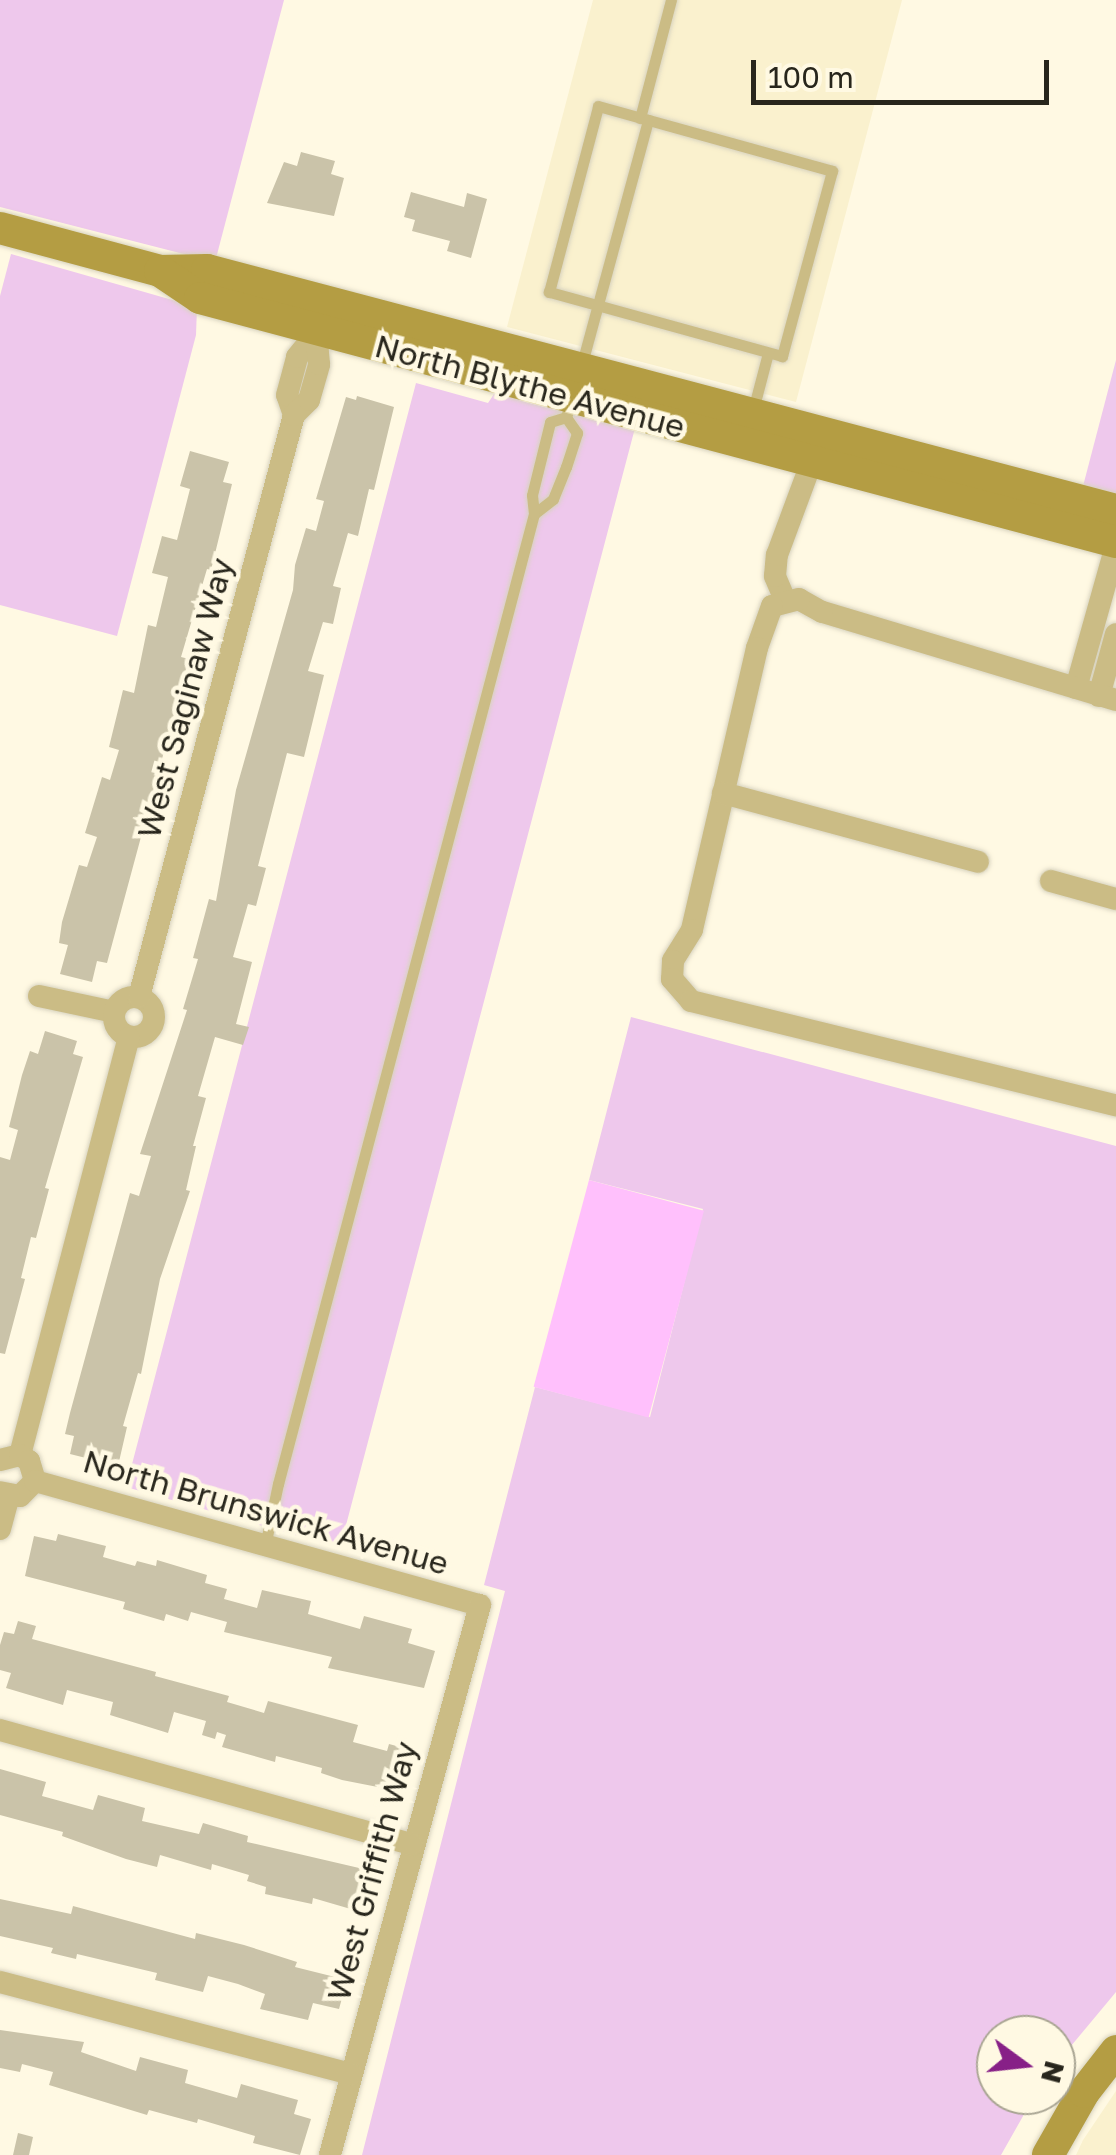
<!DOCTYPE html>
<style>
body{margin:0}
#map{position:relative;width:1116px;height:2155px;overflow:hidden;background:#fff9e3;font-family:"Golos Text",sans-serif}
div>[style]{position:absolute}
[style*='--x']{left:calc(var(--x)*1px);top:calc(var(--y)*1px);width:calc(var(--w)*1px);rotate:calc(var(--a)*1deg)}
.built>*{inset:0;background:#faf1ce}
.green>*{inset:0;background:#eec8ec}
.water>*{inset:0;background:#ffc0fc;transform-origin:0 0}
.building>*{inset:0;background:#cac3a9}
.roads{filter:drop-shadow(0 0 2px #d8d3bf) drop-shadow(0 0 2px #d8d3bf)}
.lane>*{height:11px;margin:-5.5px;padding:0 5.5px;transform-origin:5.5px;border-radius:5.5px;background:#cbbc85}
.street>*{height:22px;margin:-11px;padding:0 11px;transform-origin:11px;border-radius:11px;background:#cbbc85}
.street>.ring{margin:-11px;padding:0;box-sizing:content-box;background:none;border:22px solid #cbbc85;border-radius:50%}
.secondary>*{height:32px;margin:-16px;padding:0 16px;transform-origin:16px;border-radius:16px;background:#b49d43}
span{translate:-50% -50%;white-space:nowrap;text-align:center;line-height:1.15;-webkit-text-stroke:9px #fff9e3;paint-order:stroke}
.street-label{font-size:32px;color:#28261c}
.north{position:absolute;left:976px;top:2015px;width:100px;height:100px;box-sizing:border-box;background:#fff9e3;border:2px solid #a9a593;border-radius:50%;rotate:105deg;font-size:28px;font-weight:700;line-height:40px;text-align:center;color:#28261c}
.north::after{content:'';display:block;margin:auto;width:35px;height:45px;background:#872087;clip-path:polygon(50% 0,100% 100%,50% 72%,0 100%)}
.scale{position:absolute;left:751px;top:60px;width:298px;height:45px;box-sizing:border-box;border:5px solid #28261c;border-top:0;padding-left:12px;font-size:30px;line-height:35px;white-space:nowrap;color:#28261c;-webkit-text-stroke:8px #fff9e3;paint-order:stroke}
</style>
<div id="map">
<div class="built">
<div style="clip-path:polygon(593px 0,902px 0,796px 402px,507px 327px)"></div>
<div style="clip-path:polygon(1116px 2091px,1116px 2155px,1076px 2155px,1083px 2140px)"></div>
</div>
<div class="green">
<div style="clip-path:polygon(0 0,284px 0,215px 262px,0 207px)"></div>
<div style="clip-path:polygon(11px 254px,197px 307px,196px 335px,117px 636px,0 605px,0 296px)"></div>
<div style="clip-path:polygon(1116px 360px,1116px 499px,1082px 490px)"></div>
<div style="clip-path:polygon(416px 383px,488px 403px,496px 391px,635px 428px,340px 1548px,126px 1487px)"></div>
<div style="clip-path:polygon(631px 1017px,1116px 1146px,1116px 1992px,1056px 2064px,1056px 2035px,996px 2035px,996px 2095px,1035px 2095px,1001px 2155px,362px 2155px,505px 1591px,484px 1585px,535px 1387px,650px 1417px,703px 1209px,589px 1180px)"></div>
</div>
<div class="water">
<div style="left:589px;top:1180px;width:119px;height:214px;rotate:15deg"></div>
</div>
<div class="building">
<div style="clip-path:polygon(301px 152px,335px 161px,331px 174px,344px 178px,334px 216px,267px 203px,284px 162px,297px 166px)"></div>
<div style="clip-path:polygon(411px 192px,464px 207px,467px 193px,487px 199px,471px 258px,447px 251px,450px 241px,412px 231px,415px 220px,404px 217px)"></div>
<div style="clip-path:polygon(357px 396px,394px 407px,374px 490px,369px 489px,358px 536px,348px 533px,333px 586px,341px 588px,333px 624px,323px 622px,308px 671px,324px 675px,304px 757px,287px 753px,258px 866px,266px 868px,256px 906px,248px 904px,233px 957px,252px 962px,236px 1024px,249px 1027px,243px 1045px,215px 1037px,198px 1096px,206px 1098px,193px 1146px,196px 1146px,186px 1190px,190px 1191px,160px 1279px,141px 1374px,138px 1373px,123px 1426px,127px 1427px,118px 1466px,70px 1454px,74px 1436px,65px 1434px,70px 1413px,130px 1193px,139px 1196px,151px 1156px,140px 1154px,187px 1010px,183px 1009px,198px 959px,193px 958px,209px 899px,216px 901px,236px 790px,293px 590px,295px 565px,306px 528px,316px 531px,324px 501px,316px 499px,346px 397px,356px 400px)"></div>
<div style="clip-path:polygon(190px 451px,229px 462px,223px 482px,232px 484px,211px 570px,207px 569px,181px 657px,189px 659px,107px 963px,97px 961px,92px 982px,60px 974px,68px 945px,59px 943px,62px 922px,79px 865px,87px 867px,97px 837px,85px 833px,102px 777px,110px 780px,119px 750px,109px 747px,123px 690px,134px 693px,148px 625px,156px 627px,168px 577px,152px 573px,162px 536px,177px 540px,190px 489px,180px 486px)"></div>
<div style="clip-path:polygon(45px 1031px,77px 1041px,73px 1054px,83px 1057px,45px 1188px,49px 1189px,36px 1238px,31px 1237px,21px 1278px,25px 1279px,5px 1354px,0 1353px,0 1157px,10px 1160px,18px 1130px,9px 1127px,22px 1075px,30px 1051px,38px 1054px)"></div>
<div style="clip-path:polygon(58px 1534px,106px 1546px,103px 1557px,135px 1566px,137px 1561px,156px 1566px,157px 1560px,207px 1575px,205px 1583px,227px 1589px,224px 1599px,257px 1608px,262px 1590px,311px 1601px,308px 1614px,360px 1629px,364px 1616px,412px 1629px,408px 1643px,435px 1651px,424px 1688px,328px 1668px,332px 1657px,224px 1632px,227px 1622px,191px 1612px,188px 1621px,166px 1614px,164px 1621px,123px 1609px,125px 1602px,25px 1576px,34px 1536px,56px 1541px)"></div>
<div style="clip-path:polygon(18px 1621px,36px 1626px,32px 1639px,156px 1672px,155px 1676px,229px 1696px,227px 1702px,264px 1713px,268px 1701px,358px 1725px,353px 1742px,387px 1751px,389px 1744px,404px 1748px,393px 1790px,342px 1780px,321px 1773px,322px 1768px,276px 1756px,275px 1762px,222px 1747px,226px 1735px,217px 1732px,215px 1739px,202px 1735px,206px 1721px,174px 1712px,168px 1733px,110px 1715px,113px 1702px,67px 1690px,63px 1705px,6px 1688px,11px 1673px,0 1670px,0 1645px,4px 1632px,14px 1634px)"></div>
<div style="clip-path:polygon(0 1769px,46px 1782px,42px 1796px,93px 1810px,98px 1795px,145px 1808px,142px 1821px,199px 1834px,203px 1823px,248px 1836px,247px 1842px,372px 1871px,361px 1912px,313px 1898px,312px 1904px,265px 1894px,266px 1887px,247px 1881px,249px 1875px,212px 1864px,211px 1870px,160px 1855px,157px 1867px,126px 1859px,62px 1836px,63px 1832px,0 1815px)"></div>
<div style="clip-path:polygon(0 1899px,71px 1914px,73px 1906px,195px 1939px,196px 1933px,244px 1945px,297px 1962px,295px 1967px,347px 1980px,339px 2009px,313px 2003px,308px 2020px,260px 2009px,265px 1994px,238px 1984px,208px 1976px,203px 1992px,155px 1980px,157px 1973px,77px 1954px,76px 1959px,51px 1953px,53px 1948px,0 1936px)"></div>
<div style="clip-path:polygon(0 2030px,84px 2042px,81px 2052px,136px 2071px,140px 2057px,188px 2070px,185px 2083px,237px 2098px,241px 2084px,298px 2100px,294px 2114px,311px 2119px,300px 2155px,253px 2143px,255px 2136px,198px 2119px,197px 2123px,149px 2110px,147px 2115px,49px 2085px,53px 2072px,22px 2064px,20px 2072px,0 2068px)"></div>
<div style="clip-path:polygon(18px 2133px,33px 2137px,29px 2155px,13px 2155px)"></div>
</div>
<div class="roads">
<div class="lane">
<div style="--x:598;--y:106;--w:243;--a:15.5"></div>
<div style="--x:832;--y:171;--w:192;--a:105.1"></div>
<div style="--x:782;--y:356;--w:242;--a:-164.6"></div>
<div style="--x:549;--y:292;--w:192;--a:-75.2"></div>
<div style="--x:640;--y:118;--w:122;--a:-75.3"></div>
<div style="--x:581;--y:367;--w:256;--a:-74.8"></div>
<div style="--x:753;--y:410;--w:59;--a:-75.3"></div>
<div style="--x:534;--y:514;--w:24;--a:-38"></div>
<div style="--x:553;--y:499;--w:35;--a:-68"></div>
<div style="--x:566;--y:467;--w:36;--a:-72"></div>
<div style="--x:577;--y:433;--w:19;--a:-125"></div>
<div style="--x:566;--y:417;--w:6;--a:-72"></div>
<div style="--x:265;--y:1546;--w:63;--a:-78.2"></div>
<div style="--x:278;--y:1484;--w:1003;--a:-75.22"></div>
<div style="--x:534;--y:514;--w:19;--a:-96"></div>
<div style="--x:532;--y:495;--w:75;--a:-76.1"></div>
<div style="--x:550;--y:422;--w:17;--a:-17"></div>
</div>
<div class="street">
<div style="--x:294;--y:415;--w:21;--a:-109"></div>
<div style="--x:287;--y:395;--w:39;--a:-75"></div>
<div style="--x:297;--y:357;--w:40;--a:-51"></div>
<div style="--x:785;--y:600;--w:26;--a:-113"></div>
<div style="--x:775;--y:576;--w:21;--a:-85"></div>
<div style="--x:777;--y:555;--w:100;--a:-69.6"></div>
<div style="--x:1076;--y:688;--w:148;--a:-74.3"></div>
<div style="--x:1099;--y:696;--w:64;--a:-74.7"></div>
<div style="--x:1116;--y:700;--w:307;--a:-163.3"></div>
<div style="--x:822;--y:612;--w:26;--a:-151"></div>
<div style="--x:799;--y:599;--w:28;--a:165"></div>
<div style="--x:772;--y:606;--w:45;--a:109.7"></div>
<div style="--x:757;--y:648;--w:289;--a:103"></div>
<div style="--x:692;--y:930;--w:36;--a:122"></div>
<div style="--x:673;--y:961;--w:18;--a:93"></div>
<div style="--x:672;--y:979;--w:29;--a:49"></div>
<div style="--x:691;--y:1001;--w:438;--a:13.8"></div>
<div style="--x:723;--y:793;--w:264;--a:15.1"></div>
<div style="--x:1051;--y:881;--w:67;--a:15.5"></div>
<div style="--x:39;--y:996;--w:77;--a:12"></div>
<div class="ring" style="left:114px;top:997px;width:18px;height:18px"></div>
<div style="--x:139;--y:997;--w:602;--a:-75.09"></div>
<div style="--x:294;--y:415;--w:21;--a:-45"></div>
<div style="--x:309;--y:400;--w:37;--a:-74"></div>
<div style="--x:319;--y:364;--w:36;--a:-95"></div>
<div style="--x:20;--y:1455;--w:431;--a:-75.4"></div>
<div style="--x:0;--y:1460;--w:21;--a:-14"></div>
<div style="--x:20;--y:1455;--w:11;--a:34"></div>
<div style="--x:29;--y:1461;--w:21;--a:73"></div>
<div style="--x:35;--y:1481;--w:21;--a:135"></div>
<div style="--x:20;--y:1496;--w:20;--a:-169"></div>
<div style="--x:35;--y:1481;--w:462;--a:15.6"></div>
<div style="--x:480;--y:1605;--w:570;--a:105.26"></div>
<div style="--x:0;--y:1529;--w:34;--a:-75"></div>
<div style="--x:0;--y:1730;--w:427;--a:15.5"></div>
<div style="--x:0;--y:1982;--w:363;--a:14.7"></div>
</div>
<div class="secondary">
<div style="--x:0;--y:228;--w:166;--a:15"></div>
<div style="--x:160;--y:271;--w:47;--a:-1.2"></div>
<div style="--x:207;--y:270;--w:940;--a:14.79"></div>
<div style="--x:160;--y:271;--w:48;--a:34"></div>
<div style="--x:200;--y:298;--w:948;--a:14.92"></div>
<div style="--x:1048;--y:2155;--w:73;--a:-60.3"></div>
<div style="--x:1084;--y:2092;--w:52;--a:-52"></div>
</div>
</div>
<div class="street-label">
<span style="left:530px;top:386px;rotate:15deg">North Blythe Avenue</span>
<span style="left:185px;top:698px;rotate:-75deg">West Saginaw Way</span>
<span style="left:266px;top:1512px;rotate:16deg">North Brunswick Avenue</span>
<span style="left:372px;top:1871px;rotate:-75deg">West Griffith Way</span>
</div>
<div class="north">N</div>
<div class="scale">100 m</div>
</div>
